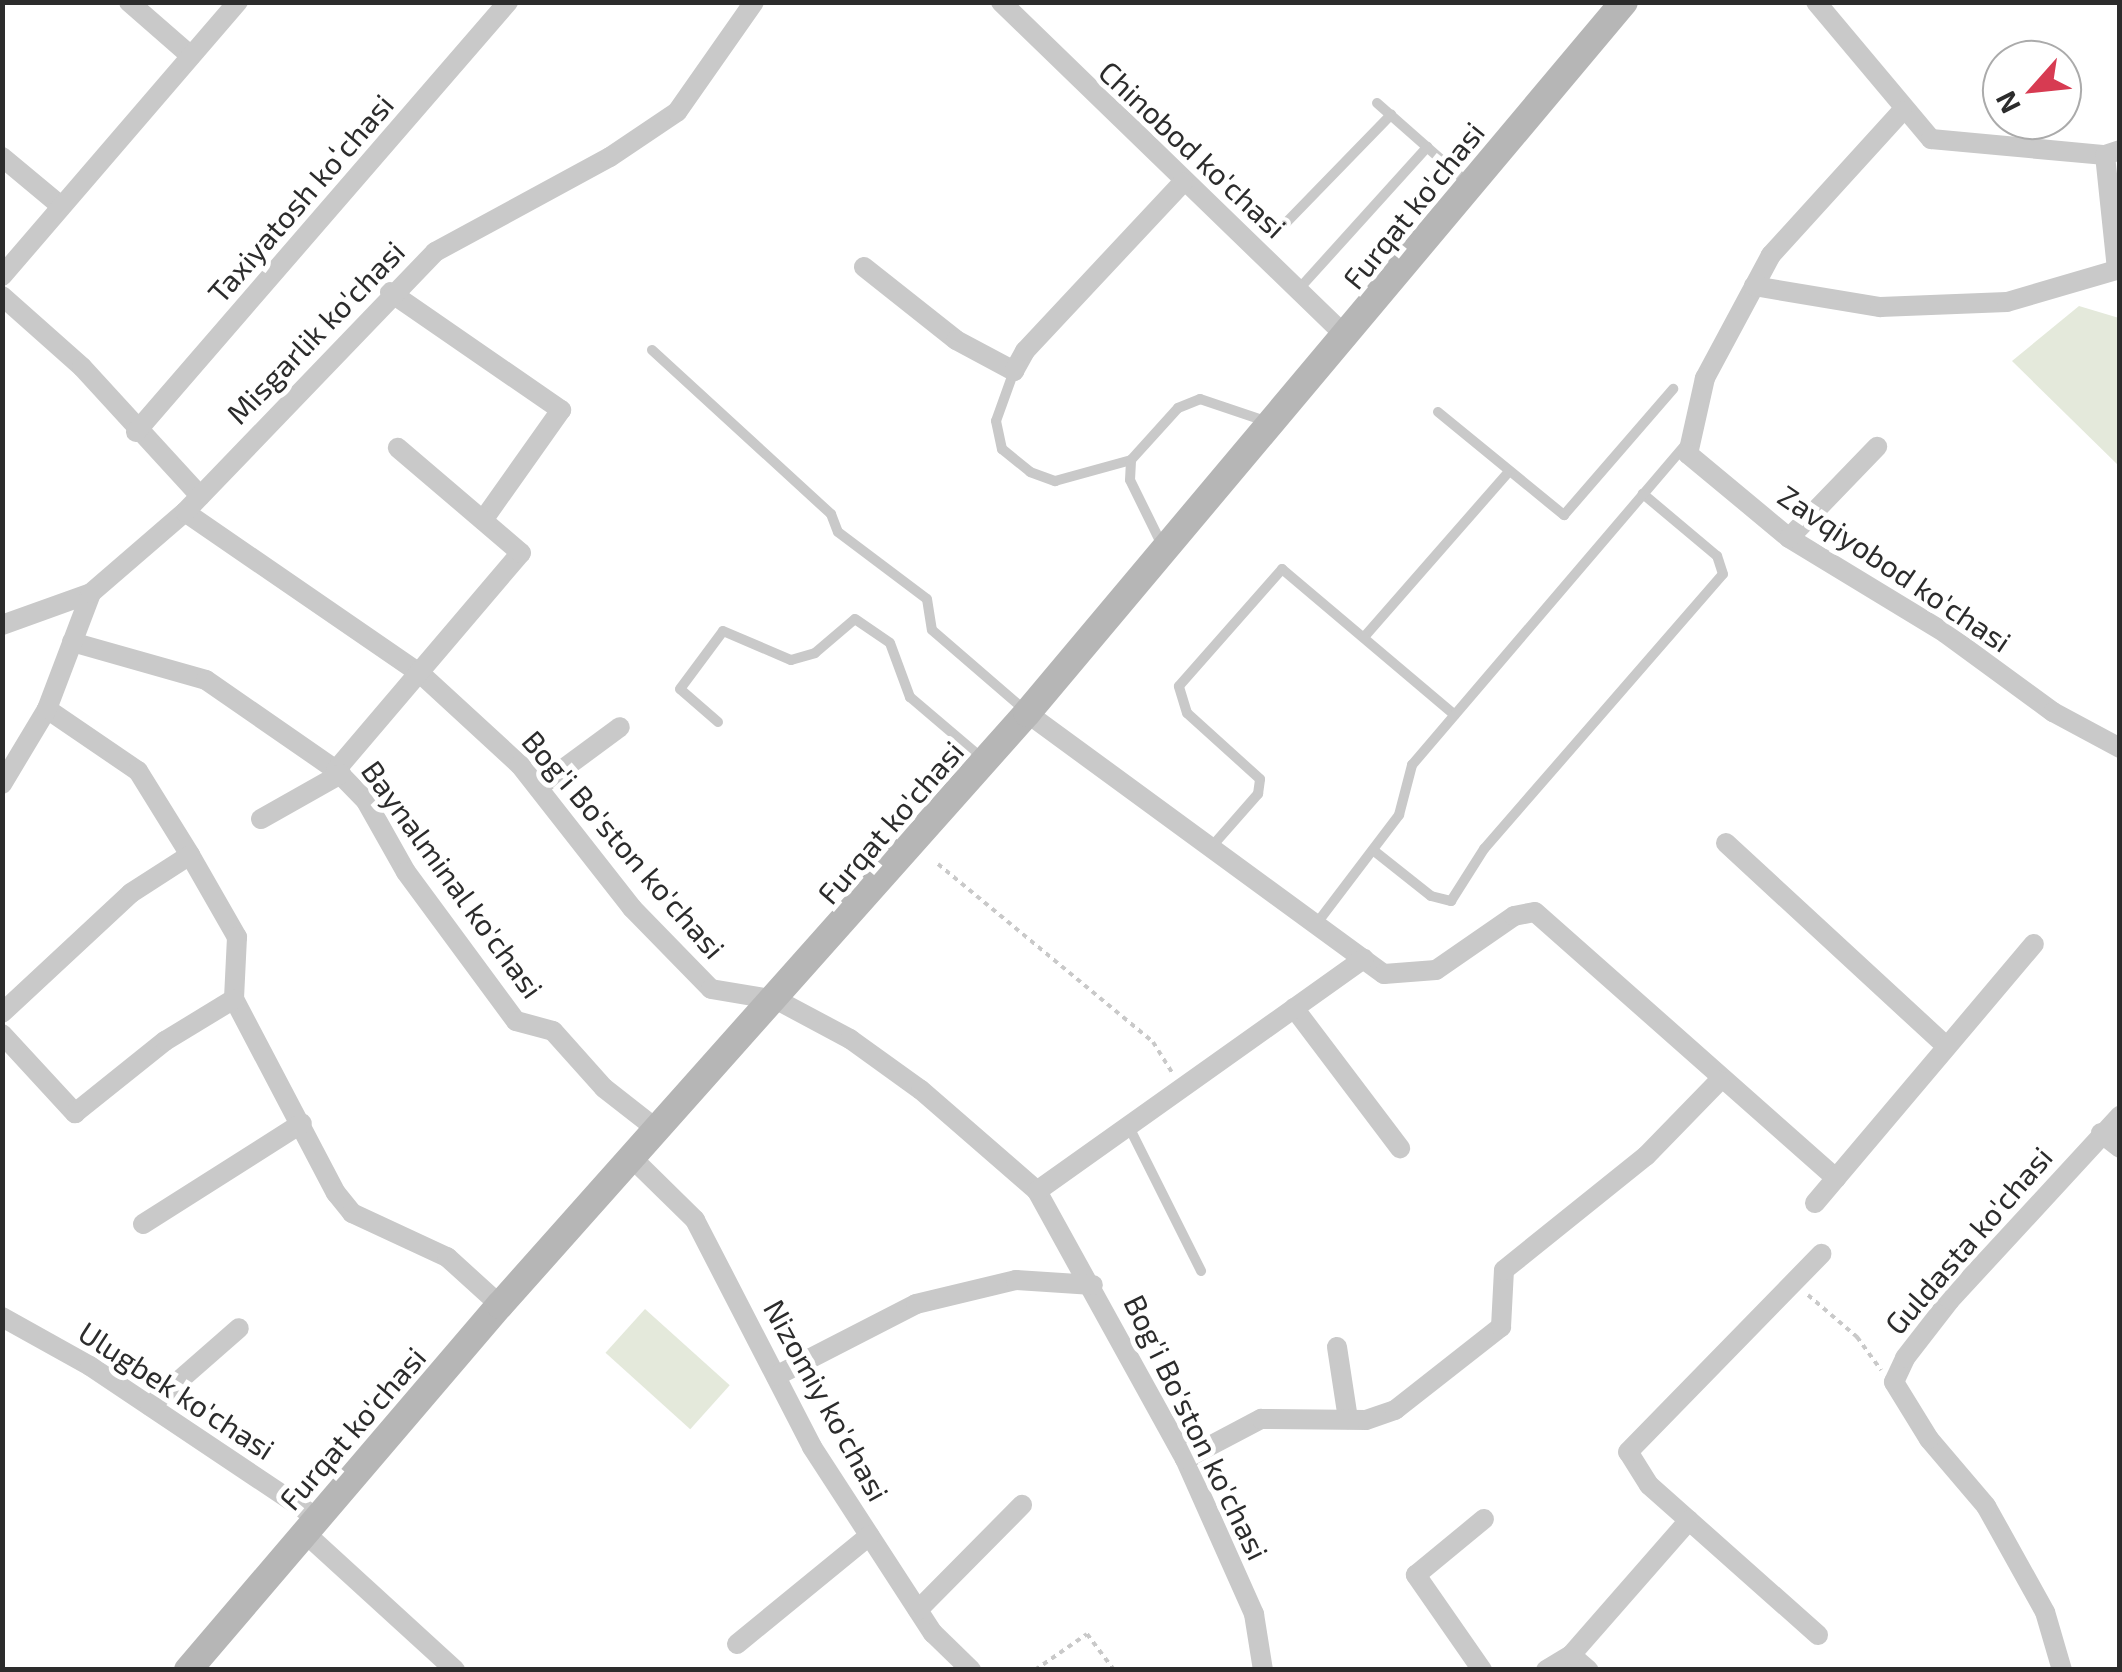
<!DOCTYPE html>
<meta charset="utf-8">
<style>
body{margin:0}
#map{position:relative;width:2122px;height:1672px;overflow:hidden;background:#fff;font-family:"Exo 2",sans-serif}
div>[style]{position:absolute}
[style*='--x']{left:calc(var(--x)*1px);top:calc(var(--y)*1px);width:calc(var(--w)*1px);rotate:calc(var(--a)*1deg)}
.green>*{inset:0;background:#e4e9db;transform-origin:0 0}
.path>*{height:4px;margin-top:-2px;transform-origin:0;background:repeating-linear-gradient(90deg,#c9c9c9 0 5px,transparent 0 10px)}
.lane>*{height:10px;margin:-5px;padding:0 5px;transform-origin:5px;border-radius:5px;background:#c9c9c9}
.street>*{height:20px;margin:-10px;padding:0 10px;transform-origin:10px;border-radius:10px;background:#c9c9c9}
.secondary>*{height:28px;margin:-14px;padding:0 14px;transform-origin:14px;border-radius:14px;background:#b6b6b6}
span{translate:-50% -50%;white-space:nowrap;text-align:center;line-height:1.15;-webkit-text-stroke:10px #fff;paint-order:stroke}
.street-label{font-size:30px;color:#2c2c2c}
.frame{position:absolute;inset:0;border:5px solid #2c2c2c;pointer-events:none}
.north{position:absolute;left:1982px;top:40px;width:100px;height:100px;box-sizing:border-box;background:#fff;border:2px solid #ababab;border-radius:50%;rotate:243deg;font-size:28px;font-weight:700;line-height:40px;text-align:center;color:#2c2c2c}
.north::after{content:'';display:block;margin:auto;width:35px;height:45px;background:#d73b52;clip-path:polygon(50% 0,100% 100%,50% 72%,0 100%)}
</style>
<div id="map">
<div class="green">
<div style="clip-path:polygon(2079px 306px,2119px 318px,2119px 466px,2012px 361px)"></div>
<div style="left:645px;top:1309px;width:114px;height:59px;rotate:42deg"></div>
</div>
<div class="path">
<div style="--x:938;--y:864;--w:279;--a:39.6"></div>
<div style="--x:1153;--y:1042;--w:36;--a:58"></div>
<div style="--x:1808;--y:1295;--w:65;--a:40.6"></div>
<div style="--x:1857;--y:1337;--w:41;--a:54"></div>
<div style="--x:1035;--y:1670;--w:63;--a:-34.7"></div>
<div style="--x:1087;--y:1634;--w:45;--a:53.1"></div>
</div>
<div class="lane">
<div style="--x:1377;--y:103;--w:124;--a:41.4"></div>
<div style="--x:1279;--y:230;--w:161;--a:-45.8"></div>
<div style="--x:1298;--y:290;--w:193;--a:-47.9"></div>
<div style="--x:652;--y:350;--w:243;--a:42.5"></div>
<div style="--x:831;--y:514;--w:19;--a:69"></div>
<div style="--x:838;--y:532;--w:111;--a:37"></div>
<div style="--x:927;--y:599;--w:31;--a:81"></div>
<div style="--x:932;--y:630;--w:125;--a:40.8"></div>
<div style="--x:1014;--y:371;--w:53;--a:109.8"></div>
<div style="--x:996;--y:421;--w:29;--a:78"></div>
<div style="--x:1002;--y:449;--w:36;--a:39"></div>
<div style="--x:1030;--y:472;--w:27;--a:20"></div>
<div style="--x:1055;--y:481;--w:79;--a:-15.4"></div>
<div style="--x:1438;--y:412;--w:163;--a:39.3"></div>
<div style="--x:1564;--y:515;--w:167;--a:-49.1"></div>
<div style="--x:1162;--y:545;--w:72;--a:-116.2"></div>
<div style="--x:1130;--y:480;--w:20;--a:-87"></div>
<div style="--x:1131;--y:460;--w:70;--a:-47.9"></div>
<div style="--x:1178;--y:408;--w:24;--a:-22"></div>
<div style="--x:1200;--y:399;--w:72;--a:18.7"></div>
<div style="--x:1365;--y:636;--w:215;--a:-48.8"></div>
<div style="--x:718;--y:722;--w:50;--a:-139"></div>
<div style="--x:680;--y:689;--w:72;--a:-53.4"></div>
<div style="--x:723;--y:631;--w:74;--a:23.1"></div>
<div style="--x:791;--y:660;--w:25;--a:-16"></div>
<div style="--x:815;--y:653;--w:52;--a:-40.4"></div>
<div style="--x:855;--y:619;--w:42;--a:34.4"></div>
<div style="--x:890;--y:643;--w:58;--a:69.7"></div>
<div style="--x:910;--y:697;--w:97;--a:40.4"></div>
<div style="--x:1214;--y:844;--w:67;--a:-48.7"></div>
<div style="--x:1258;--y:794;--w:15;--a:-82"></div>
<div style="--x:1260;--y:779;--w:98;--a:-137.9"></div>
<div style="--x:1187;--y:713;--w:28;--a:-107"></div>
<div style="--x:1179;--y:686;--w:156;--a:-48.6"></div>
<div style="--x:1282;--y:569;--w:226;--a:40.2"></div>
<div style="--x:1373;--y:850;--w:74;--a:38.4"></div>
<div style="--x:1431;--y:896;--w:21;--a:14"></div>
<div style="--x:1451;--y:901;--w:62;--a:-57.6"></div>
<div style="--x:1484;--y:849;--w:364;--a:-49"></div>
<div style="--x:1723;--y:574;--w:19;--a:-108"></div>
<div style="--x:1717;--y:556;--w:97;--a:-140"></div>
<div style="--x:1317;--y:923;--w:136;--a:-52.8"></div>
<div style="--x:1399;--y:815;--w:52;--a:-75.4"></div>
<div style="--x:1412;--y:765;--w:423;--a:-49.5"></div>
<div style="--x:1129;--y:1127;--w:161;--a:63.4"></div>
</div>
<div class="street">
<div style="--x:129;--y:2;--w:82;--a:41.1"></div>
<div style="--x:1001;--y:2;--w:482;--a:44.1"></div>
<div style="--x:1816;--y:2;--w:179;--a:50"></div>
<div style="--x:1931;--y:139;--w:175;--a:5.3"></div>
<div style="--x:2105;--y:155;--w:16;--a:-18"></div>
<div style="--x:1902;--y:111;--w:195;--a:132.3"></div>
<div style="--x:1771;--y:255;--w:140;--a:118.2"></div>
<div style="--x:1705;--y:378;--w:78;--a:102.6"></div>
<div style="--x:1688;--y:454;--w:131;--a:39.7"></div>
<div style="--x:1789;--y:538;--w:183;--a:31.3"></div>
<div style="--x:1945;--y:633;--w:134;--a:36.2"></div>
<div style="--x:2053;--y:712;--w:76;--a:28.2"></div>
<div style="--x:2105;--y:155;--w:115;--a:84"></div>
<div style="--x:2;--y:157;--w:77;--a:39.7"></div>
<div style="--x:864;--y:267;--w:117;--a:38.4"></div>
<div style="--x:956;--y:340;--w:66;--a:28.1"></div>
<div style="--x:1014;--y:371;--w:23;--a:-61"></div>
<div style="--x:1025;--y:351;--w:231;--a:-46.9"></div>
<div style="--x:2;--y:276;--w:362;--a:-49.3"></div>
<div style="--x:1754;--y:286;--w:128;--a:9.5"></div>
<div style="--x:1880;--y:307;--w:127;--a:-2.3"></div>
<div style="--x:2007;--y:302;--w:118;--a:-16.3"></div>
<div style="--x:390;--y:292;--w:208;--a:34.6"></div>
<div style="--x:561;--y:410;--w:135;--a:125.3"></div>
<div style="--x:2;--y:296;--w:107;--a:41.6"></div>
<div style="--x:82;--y:367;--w:175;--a:47.5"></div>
<div style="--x:136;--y:432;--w:569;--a:-49.14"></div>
<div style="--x:185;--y:512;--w:288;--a:34.5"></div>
<div style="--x:422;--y:675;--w:133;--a:42.6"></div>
<div style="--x:520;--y:765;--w:182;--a:51.9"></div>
<div style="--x:632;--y:908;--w:113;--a:45.7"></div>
<div style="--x:711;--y:989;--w:67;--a:9.5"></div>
<div style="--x:777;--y:1000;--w:83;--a:28.1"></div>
<div style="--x:850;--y:1039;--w:87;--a:35.7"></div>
<div style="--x:921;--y:1090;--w:154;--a:41"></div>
<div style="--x:1037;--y:1191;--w:306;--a:61.1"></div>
<div style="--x:1185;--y:1459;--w:170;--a:66"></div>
<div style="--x:1254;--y:1614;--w:57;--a:80.9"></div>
<div style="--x:1789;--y:538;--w:127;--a:-46"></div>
<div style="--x:2;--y:625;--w:95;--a:-19.8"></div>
<div style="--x:72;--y:642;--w:139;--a:15.8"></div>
<div style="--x:206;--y:680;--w:158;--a:34.7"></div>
<div style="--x:336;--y:770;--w:43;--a:45.9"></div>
<div style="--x:366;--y:801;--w:81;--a:60.6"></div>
<div style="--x:406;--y:872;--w:185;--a:53.6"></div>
<div style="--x:516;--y:1021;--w:38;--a:15"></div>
<div style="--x:553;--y:1031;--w:76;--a:48.2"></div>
<div style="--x:604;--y:1088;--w:70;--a:38"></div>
<div style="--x:47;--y:709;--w:110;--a:34.3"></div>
<div style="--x:138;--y:771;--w:99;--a:58.2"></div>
<div style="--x:190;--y:855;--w:95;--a:60.2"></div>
<div style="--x:237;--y:937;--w:62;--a:92.8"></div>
<div style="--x:234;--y:999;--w:219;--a:62.3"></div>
<div style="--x:336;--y:1193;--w:26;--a:51"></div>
<div style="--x:352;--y:1213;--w:105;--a:24.9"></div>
<div style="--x:447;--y:1257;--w:72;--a:42.2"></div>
<div style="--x:1027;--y:713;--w:442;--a:36.2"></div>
<div style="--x:1384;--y:974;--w:52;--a:-4.4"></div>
<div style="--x:1436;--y:970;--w:95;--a:-34.7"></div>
<div style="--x:1514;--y:916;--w:21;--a:-11"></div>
<div style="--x:1535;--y:912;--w:402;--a:41.5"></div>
<div style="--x:336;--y:770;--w:285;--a:-49.6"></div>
<div style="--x:521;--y:553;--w:162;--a:-139.5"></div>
<div style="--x:2;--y:784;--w:87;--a:-59"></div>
<div style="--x:47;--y:709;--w:124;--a:-69.2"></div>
<div style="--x:91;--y:593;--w:124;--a:-40.8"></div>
<div style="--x:185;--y:512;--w:361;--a:-46.1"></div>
<div style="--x:435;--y:252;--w:199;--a:-28.5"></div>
<div style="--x:610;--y:157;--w:81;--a:-33.9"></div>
<div style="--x:677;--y:112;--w:134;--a:-55"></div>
<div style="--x:540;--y:786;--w:99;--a:-36.4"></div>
<div style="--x:261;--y:819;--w:92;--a:-29.4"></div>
<div style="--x:1726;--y:843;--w:299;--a:42.7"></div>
<div style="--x:1294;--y:1008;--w:176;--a:52.9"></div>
<div style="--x:2;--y:1013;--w:176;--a:-42.9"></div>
<div style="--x:131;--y:893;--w:70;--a:-32.8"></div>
<div style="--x:2;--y:1034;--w:108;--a:47.3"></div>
<div style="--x:75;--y:1113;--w:115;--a:-38.7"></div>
<div style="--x:165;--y:1041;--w:81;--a:-31.3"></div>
<div style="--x:2101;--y:1133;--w:24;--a:38"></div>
<div style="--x:633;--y:1159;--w:87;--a:44.5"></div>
<div style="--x:695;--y:1220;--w:255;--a:62.7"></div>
<div style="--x:812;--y:1447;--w:222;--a:57"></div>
<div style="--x:933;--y:1633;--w:53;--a:44.2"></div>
<div style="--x:1037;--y:1191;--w:401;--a:-35.4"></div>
<div style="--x:1815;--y:1203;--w:339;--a:-49.8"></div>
<div style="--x:143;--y:1224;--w:188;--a:-32.4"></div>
<div style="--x:2;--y:1317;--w:101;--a:29.1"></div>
<div style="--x:90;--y:1366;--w:273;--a:33.8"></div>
<div style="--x:1337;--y:1347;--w:73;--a:81.3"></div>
<div style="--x:776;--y:1376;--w:157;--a:-27.2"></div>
<div style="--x:916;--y:1304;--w:103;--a:-13.5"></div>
<div style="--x:1016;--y:1280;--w:77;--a:3.7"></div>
<div style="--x:150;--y:1406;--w:118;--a:-41.2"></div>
<div style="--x:1185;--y:1459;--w:86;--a:-27.8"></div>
<div style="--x:1261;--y:1419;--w:105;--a:0.5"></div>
<div style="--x:1366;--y:1420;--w:31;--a:-19"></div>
<div style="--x:1395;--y:1410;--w:135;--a:-38.1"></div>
<div style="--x:1501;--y:1327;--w:57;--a:-87"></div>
<div style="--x:1504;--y:1270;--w:182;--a:-38.8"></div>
<div style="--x:1646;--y:1156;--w:105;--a:-45.8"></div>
<div style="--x:305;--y:1533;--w:203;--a:42.4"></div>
<div style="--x:918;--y:1610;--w:148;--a:-45.3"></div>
<div style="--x:1818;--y:1635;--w:226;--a:-138.4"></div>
<div style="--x:1649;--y:1485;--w:39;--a:-122"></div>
<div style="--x:1628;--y:1452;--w:277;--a:-45.7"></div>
<div style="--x:737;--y:1644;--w:171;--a:-39.3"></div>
<div style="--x:1571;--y:1655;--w:23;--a:41"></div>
<div style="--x:1482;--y:1670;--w:116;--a:-124.8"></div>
<div style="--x:1416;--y:1575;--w:88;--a:-39.5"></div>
<div style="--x:1546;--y:1670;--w:29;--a:-31"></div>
<div style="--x:1571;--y:1655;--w:179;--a:-48.8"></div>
<div style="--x:2062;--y:1670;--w:60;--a:-106.3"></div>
<div style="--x:2045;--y:1612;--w:121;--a:-119.1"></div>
<div style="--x:1986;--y:1506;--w:88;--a:-130.4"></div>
<div style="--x:1929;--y:1439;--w:67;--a:-121.6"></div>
<div style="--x:1894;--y:1382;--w:26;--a:-65"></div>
<div style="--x:1905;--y:1358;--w:73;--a:-52.2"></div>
<div style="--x:1950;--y:1300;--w:251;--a:-47.3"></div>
</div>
<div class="secondary">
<div style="--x:188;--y:1670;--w:480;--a:-49.5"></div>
<div style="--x:500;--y:1305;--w:793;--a:-48.32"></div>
<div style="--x:1027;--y:713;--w:928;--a:-49.98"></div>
</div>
<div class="street-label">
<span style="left:1193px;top:149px;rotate:43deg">Chinobod ko'chasi</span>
<span style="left:300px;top:198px;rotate:-49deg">Taxiyatosh koʻchasi</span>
<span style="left:1413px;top:205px;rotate:-51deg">Furqat ko'chasi</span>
<span style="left:315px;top:332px;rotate:-46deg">Misgarlik ko'chasi</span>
<span style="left:1895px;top:568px;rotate:34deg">Zavqiyobod ko'chasi</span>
<span style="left:890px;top:822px;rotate:-49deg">Furqat ko'chasi</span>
<span style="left:624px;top:844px;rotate:49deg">Bog'i Bo'ston ko'chasi</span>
<span style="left:453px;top:879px;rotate:54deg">Baynalminal ko'chasi</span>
<span style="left:1968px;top:1240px;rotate:-49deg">Guldasta ko'chasi</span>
<span style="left:177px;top:1390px;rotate:33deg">Ulugbek ko'chasi</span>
<span style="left:827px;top:1400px;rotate:61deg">Nizomiy ko'chasi</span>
<span style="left:1197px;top:1427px;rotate:64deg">Bog'i Bo'ston ko'chasi</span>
<span style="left:352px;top:1428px;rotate:-49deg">Furqat ko'chasi</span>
</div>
<div class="frame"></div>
<div class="north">N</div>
</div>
